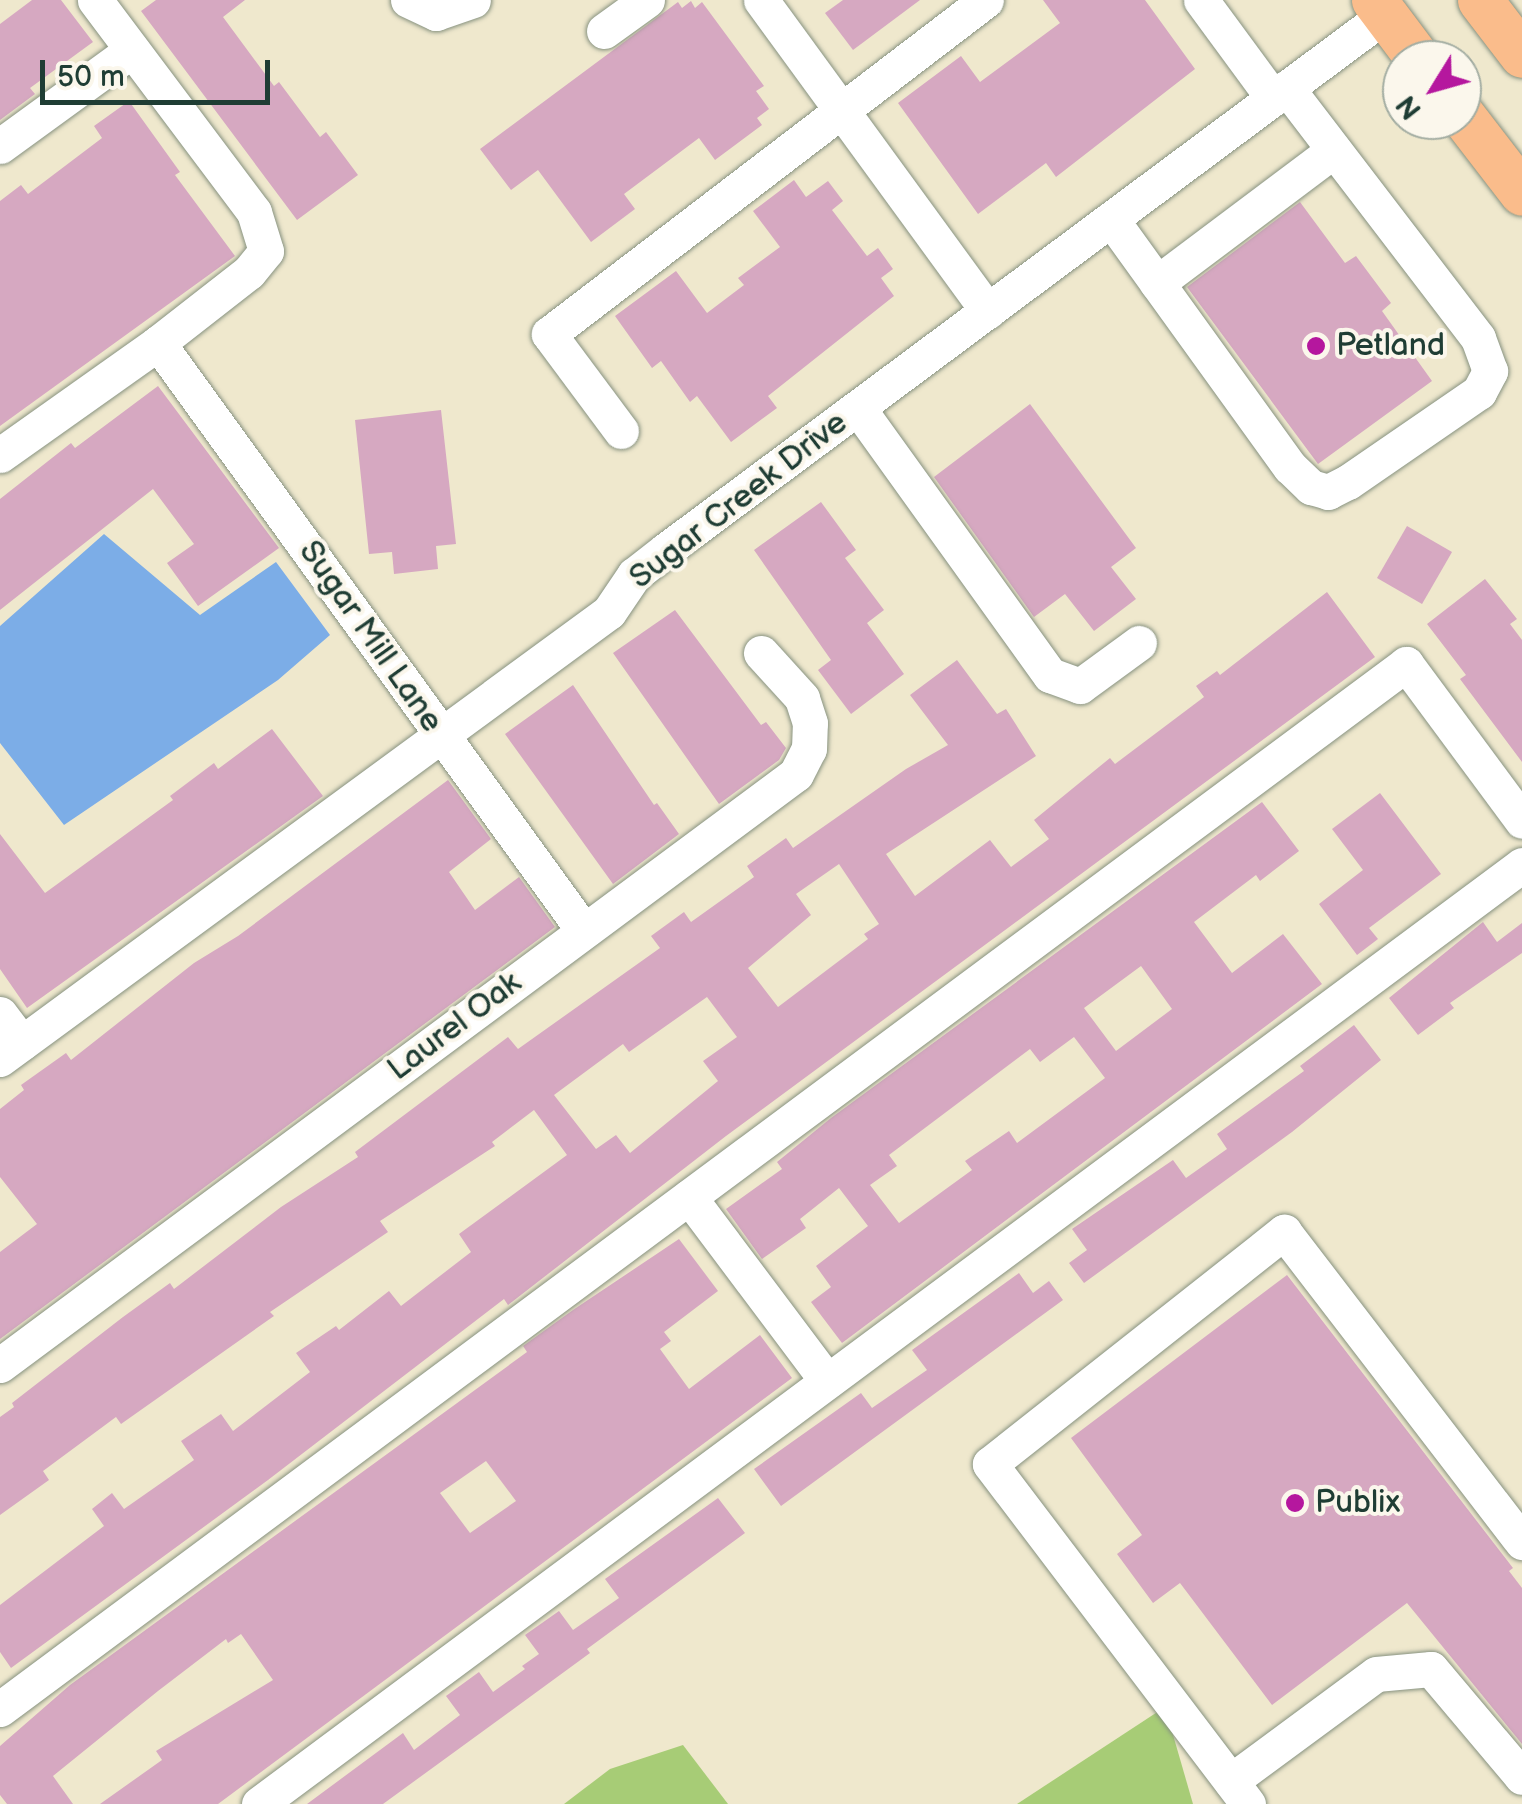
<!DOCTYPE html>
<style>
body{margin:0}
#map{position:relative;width:1522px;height:1804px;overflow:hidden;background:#efe8cd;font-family:"Balsamiq Sans",sans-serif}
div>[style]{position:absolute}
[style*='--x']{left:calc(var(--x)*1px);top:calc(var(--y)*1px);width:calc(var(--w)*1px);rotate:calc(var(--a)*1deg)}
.green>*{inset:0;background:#a7cc76}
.water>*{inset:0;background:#7cade7}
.building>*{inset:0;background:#d6a8c1;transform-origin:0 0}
.roads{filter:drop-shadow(0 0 2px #879280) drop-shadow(0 0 2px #879280)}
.minor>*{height:35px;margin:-17.5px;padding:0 17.5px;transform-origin:17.5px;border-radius:17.5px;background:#fff}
.major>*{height:45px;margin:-22.5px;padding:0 22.5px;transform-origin:22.5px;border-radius:22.5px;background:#fabc8b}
.dots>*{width:28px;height:28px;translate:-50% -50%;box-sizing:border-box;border:5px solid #fbf7ec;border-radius:50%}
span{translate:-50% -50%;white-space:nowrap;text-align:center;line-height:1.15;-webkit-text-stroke:8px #fbf7ec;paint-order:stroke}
.poi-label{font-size:32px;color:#1f3d34}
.left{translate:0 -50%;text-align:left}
.street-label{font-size:32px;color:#1f3d34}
.north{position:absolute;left:1382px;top:40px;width:100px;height:100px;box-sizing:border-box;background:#fbf7ec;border:2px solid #a3ada2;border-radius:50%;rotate:233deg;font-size:28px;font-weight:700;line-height:40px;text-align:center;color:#1f3d34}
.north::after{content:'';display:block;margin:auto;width:35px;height:45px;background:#b5179e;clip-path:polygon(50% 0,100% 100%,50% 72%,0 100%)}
.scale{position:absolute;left:40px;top:60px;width:230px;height:45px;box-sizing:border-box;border:5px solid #1f3d34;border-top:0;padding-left:12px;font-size:30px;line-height:35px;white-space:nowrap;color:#1f3d34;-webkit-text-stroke:8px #fbf7ec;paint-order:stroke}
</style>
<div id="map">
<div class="green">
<div style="clip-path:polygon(1165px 1707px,1193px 1804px,1017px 1804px)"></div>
<div style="clip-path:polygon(683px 1745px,728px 1804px,564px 1804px,610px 1769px)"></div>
</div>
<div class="water">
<div style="clip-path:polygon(104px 534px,200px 615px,276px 562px,330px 635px,278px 680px,64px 825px,0 743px,0 626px)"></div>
</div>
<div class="building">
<div style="clip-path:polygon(32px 0,61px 0,93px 42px,30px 88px,35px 94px,0 120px,0 24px)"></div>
<div style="clip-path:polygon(156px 0,245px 0,223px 17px,274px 86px,279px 82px,320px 137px,326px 132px,358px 175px,297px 220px,141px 11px)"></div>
<div style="clip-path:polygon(843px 0,920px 0,853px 50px,825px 13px)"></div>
<div style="clip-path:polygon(1043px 0,1145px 0,1195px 69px,1056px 177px,1046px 163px,978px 214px,898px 103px,961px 56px,980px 82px,1060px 23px)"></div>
<div style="clip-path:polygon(691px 1px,695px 8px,702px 2px,764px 86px,756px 91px,769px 109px,757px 118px,762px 125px,715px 160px,699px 138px,624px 194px,635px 209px,591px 242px,538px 170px,511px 190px,480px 149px,678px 2px,682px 8px)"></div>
<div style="clip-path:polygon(129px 101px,180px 172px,175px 175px,235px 256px,0 426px,0 201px,21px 185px,28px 194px,102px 138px,94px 126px)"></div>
<div style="clip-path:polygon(794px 180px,806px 197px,828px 181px,843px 201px,832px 210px,867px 256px,878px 248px,893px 269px,881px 278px,894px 296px,768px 396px,777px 408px,731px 442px,697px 396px,690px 402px,661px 361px,652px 368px,615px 316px,676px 271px,707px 313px,744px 285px,738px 278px,780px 247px,753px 211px)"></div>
<div style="clip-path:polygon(1300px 202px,1345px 263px,1356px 256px,1391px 303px,1382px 311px,1432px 381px,1318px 464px,1187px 287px)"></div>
<div style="clip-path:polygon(158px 386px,279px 548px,198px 606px,167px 563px,194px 544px,153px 489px,0 610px,0 499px,71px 443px,75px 448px)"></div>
<div style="clip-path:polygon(1030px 404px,1136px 548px,1111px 567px,1136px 599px,1094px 631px,1065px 594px,1034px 617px,934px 477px)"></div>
<div style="clip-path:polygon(441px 410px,456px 544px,436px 546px,438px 569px,394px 574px,392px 552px,369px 554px,355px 420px)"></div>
<div style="clip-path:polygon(821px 502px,856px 550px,845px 558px,884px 610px,867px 623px,904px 674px,851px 714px,818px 670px,831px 660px,754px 550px)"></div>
<div style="left:1407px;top:526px;width:52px;height:60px;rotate:30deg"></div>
<div style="clip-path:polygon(1485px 579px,1517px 619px,1510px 624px,1522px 640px,1522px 762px,1460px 679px,1466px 675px,1427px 624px)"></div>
<div style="clip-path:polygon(evenodd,1327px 592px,1375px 657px,726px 1136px,508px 1305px,504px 1299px,268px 1480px,11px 1668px,0 1652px,0 1605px,104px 1526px,92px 1509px,112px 1493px,124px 1509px,194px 1460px,181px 1441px,221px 1414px,233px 1431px,310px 1372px,296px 1353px,336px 1326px,339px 1330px,389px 1291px,401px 1306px,471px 1252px,459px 1234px,567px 1155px,534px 1110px,492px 1142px,495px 1146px,380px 1221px,388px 1232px,270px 1312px,274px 1316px,121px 1424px,116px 1417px,43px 1471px,49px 1480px,0 1515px,0 1417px,14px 1407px,12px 1403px,123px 1317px,170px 1283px,174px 1289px,281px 1207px,358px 1157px,355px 1152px,508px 1037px,518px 1049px,660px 948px,651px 936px,684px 912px,691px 922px,754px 877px,747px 866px,786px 838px,793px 848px,906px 769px,948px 745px,910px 695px,957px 660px,997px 714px,1006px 709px,1036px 756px,886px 854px,915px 896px,990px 840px,1011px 867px,1049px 839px,1034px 820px,1110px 758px,1115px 764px,1204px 697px,1196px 686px,1217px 671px,1220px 675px,1327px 592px,839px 864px,879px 924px,864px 934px,868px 939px,778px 1007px,748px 968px,811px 915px,796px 894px,839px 864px,1327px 592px,707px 997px,737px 1037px,703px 1061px,718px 1081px,630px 1153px,616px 1135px,596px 1149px,554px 1095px,623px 1044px,629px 1052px,707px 997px)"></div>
<div style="clip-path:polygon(675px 610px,761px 725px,766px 722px,786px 748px,779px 760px,719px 804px,613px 653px)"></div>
<div style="clip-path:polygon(573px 685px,654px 805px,657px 803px,679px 834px,613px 884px,505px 734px)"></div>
<div style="clip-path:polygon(272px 729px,323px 796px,27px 1008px,0 969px,0 834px,45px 893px,173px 800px,170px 796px,214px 763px,218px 769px)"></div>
<div style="clip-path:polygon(448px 780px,491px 839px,449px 872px,475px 910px,519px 877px,555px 927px,0 1339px,0 1252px,37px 1224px,0 1177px,0 1109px,24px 1090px,21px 1085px,66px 1053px,71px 1060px,194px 963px,238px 936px)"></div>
<div style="clip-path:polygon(1380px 793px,1441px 874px,1369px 928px,1378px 939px,1357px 955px,1319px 904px,1363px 870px,1332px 829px)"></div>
<div style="clip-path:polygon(evenodd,1262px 802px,1299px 851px,1260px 881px,1256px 875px,1194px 922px,1232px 973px,1283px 934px,1322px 984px,842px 1343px,811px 1302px,831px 1287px,816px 1266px,868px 1226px,839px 1188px,800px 1219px,806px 1228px,762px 1259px,726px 1209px,782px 1169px,777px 1162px,831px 1118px,1262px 802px,1141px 966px,1172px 1009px,1116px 1051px,1084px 1008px,1141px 966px,1262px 802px,1074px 1037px,1105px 1078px,1017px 1143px,1009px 1131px,965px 1161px,972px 1170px,899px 1223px,870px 1185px,897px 1166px,889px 1155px,1030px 1049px,1040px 1062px,1074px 1037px)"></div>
<div style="clip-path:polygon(1483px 922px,1497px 942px,1522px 923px,1522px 953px,1450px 1003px,1454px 1008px,1418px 1035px,1389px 998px)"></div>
<div style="clip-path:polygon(1354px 1025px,1381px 1060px,1292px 1132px,1084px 1283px,1069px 1263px,1087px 1250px,1072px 1229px,1173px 1160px,1186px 1178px,1227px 1149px,1217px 1134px,1304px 1071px,1300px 1066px)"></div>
<div style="clip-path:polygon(evenodd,679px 1239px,718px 1291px,664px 1332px,671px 1341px,660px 1349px,689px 1389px,760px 1335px,792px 1378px,218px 1804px,100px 1804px,162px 1760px,156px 1751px,273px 1680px,241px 1634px,228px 1643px,226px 1639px,158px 1691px,53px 1776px,73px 1804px,7px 1804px,0 1795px,0 1746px,70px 1685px,527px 1352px,523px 1346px,573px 1310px,679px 1239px,486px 1461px,516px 1501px,470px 1533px,440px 1493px,486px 1461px)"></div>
<div style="clip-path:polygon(1019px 1273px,1033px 1293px,1049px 1281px,1063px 1300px,781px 1506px,754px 1469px,861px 1393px,872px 1408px,927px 1370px,912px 1350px)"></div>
<div style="clip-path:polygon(1287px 1275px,1513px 1568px,1509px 1571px,1522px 1588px,1522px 1744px,1407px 1603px,1272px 1705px,1180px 1583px,1153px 1603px,1117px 1554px,1142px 1535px,1071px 1438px)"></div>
<div style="clip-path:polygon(718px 1498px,745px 1533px,587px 1649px,590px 1653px,523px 1702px,383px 1804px,307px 1804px,403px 1733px,414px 1750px,460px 1715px,446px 1696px,479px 1672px,493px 1692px,525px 1669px,522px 1666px,539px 1654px,525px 1635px,559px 1611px,573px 1630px,619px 1598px,605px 1579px)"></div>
</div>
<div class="roads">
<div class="minor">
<div style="--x:408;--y:0;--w:31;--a:25"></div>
<div style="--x:436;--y:13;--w:39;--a:-19"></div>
<div style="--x:761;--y:0;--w:385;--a:53.9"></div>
<div style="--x:1201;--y:0;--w:122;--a:53.7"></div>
<div style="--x:604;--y:31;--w:53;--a:-35.8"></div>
<div style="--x:0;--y:146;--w:163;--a:-36"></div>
<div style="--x:1111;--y:219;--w:306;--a:54.2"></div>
<div style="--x:1290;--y:467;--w:29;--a:44"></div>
<div style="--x:1311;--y:487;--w:18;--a:16"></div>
<div style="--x:1328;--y:492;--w:22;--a:-27"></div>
<div style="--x:1348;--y:482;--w:159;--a:-34.5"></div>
<div style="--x:1479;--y:392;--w:24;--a:-62"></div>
<div style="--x:1490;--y:371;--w:35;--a:-110"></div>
<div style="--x:1478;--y:338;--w:315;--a:-127.4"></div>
<div style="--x:1157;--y:283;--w:221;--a:-36.9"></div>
<div style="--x:158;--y:343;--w:726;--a:54.08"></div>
<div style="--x:858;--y:408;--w:329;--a:54.3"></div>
<div style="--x:1050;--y:675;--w:32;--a:20"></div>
<div style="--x:1080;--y:686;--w:73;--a:-36.1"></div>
<div style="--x:621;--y:431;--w:121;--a:-126.6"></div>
<div style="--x:549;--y:334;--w:550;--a:-37.39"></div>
<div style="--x:0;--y:455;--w:194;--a:-35.3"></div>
<div style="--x:158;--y:343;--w:115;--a:-38"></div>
<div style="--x:249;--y:272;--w:27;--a:-51"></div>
<div style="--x:266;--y:251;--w:41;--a:-107.1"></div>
<div style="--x:254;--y:212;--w:265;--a:-126.9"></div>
<div style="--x:0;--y:1014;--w:36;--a:53"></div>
<div style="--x:0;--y:1059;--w:755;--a:-36.28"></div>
<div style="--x:609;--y:612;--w:45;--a:-56"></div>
<div style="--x:634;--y:575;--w:41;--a:-38"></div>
<div style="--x:666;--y:550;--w:896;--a:-36.65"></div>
<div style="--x:689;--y:1197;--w:230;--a:53.1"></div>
<div style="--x:0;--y:1365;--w:991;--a:-36.59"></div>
<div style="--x:796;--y:774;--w:28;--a:-63"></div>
<div style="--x:809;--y:749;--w:26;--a:-88"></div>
<div style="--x:810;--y:723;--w:26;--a:-108"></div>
<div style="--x:802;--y:698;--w:61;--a:-132.3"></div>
<div style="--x:0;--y:1709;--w:1752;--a:-36.62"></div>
<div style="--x:1406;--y:664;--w:195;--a:53.5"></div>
<div style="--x:1231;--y:1781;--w:180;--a:-36.4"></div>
<div style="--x:1376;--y:1674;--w:55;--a:-5.2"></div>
<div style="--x:1431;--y:1669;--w:141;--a:49.9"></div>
<div style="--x:259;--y:1804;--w:1574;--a:-36.63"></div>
<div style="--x:1248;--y:1804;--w:427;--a:-127.2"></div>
<div style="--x:990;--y:1464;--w:375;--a:-38.3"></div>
<div style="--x:1284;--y:1232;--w:391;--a:52.5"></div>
</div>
<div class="major">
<div style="--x:1374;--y:0;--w:75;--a:53.1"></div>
<div style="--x:1480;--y:0;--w:69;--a:52.6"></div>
<div style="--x:1462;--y:115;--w:98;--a:52.4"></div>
</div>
</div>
<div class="dots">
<div style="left:1316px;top:346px;background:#b5179e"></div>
<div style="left:1295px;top:1503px;background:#b5179e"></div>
</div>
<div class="poi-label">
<span class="left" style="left:1336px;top:346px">Petland</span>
<span class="left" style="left:1315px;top:1503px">Publix</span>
</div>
<div class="street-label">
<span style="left:739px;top:501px;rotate:-38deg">Sugar Creek Drive</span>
<span style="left:370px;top:637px;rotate:55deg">Sugar Mill Lane</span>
<span style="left:455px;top:1027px;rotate:-37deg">Laurel Oak</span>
</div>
<div class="north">N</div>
<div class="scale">50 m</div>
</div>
